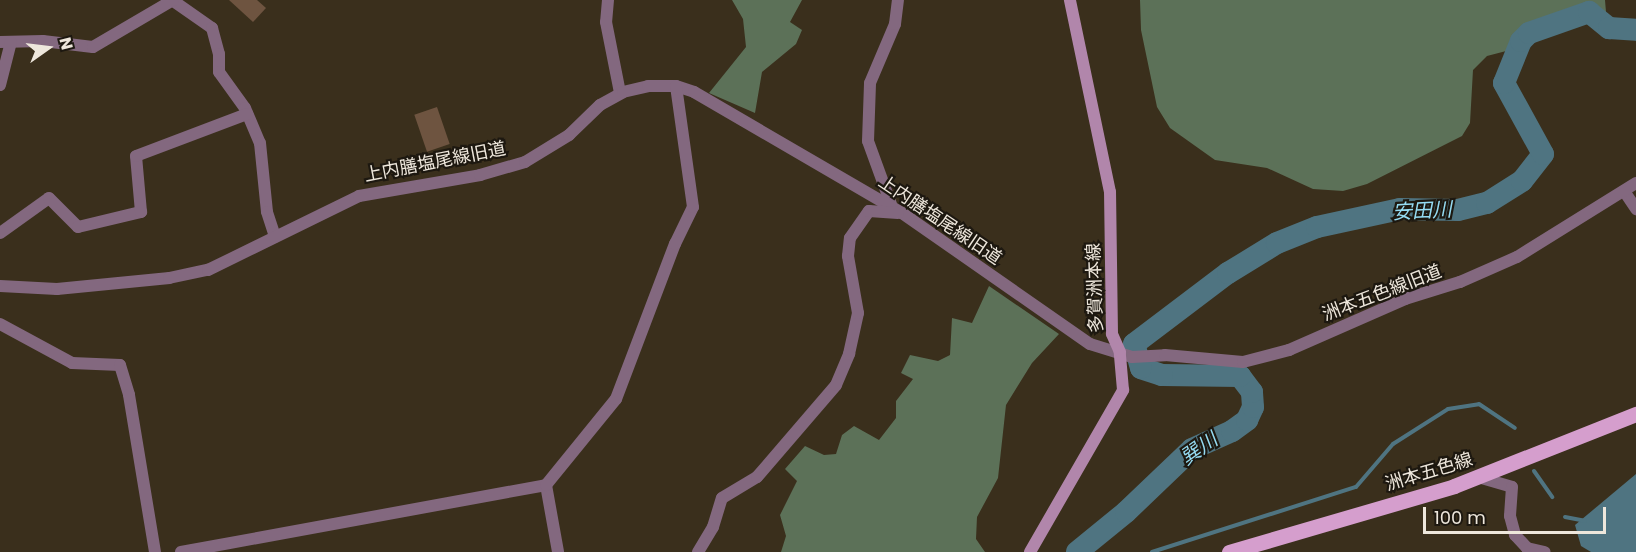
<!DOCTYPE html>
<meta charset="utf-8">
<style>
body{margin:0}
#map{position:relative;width:1636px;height:552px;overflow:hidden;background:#3a2f1c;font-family:Poppins,"Noto Sans JP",sans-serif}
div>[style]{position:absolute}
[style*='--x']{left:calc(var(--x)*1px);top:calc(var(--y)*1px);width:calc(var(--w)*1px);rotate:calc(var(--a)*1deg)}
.forest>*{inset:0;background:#5c7158}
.water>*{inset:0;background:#4f7481}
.stream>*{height:4px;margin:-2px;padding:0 2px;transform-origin:2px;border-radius:2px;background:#4f7481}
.river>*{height:22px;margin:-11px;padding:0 11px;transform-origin:11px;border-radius:11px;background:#4f7481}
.building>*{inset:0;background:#6e5440;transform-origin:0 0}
.street>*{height:12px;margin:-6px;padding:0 6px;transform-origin:6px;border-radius:6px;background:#83687f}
.secondary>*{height:12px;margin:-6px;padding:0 6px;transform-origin:6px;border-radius:6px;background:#b186ab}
.primary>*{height:15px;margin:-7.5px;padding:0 7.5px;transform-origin:7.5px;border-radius:7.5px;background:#d59ecd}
span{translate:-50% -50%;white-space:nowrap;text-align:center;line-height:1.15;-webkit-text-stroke:4.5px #1d1810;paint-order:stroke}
.street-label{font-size:18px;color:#eee7dc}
.water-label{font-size:20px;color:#95dbf2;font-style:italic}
.north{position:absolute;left:18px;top:18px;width:60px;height:60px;-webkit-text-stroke:4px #1d1810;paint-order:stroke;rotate:76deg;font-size:16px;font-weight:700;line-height:24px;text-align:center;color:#eee7dc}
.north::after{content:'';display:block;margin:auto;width:21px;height:27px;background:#eee7dc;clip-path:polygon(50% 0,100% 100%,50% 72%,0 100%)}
.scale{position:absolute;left:1423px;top:507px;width:183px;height:27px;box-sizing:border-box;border:3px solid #eee7dc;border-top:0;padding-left:8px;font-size:18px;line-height:21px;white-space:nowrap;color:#eee7dc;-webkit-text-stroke:4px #1d1810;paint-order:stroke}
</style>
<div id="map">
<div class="forest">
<div style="clip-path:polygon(732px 0,802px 0,790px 22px,802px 30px,796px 44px,762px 72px,755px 113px,709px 93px,746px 47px,743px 19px)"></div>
<div style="clip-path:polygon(1140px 0,1605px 0,1606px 12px,1603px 15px,1589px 8px,1541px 24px,1518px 37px,1510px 50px,1487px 56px,1473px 70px,1470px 123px,1462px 136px,1367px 184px,1343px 191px,1313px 189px,1267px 168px,1215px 160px,1170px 128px,1157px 107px,1141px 30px)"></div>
<div style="clip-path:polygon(989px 286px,1059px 334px,1032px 363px,1006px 405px,998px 478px,977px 517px,976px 539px,985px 552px,781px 552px,786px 536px,780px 515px,797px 481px,785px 469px,805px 446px,824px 455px,836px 454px,842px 435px,854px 426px,879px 440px,896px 418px,896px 401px,913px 379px,901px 373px,910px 355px,938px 361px,950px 355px,952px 318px,972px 323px)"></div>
</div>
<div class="water">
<div style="clip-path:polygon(1636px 474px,1636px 552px,1591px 552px,1581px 546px,1575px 525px)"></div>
</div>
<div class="stream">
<div style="--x:1534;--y:471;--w:32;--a:55"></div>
<div style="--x:1565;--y:517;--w:20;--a:11"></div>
<div style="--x:1152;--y:552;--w:214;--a:-17.7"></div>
<div style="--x:1356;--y:487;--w:57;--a:-49.3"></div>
<div style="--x:1393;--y:444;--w:65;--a:-32.5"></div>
<div style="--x:1448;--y:409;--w:31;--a:-9"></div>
<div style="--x:1479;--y:404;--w:43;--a:33.7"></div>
</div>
<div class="river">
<div style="--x:1077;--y:552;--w:63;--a:-39.2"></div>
<div style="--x:1126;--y:512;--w:91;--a:-43.7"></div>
<div style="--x:1192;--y:449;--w:44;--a:-24.2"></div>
<div style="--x:1232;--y:431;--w:19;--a:-36"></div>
<div style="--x:1247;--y:420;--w:14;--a:-65"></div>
<div style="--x:1253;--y:407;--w:15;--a:-94"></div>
<div style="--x:1252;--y:392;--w:20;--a:-127"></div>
<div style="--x:1240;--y:376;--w:78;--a:-179.3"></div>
<div style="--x:1162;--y:375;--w:22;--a:-162"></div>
<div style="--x:1141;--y:368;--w:25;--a:-106"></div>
<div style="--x:1134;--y:344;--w:118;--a:-37.1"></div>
<div style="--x:1228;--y:273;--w:57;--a:-31.5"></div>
<div style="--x:1277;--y:243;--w:43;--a:-21.8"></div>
<div style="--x:1317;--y:227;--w:85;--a:-12.2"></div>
<div style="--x:1400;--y:209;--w:58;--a:1"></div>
<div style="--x:1458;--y:210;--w:30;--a:-14"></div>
<div style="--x:1487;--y:203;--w:41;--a:-32.2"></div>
<div style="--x:1522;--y:181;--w:34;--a:-52"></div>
<div style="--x:1543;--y:154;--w:81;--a:-118.8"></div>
<div style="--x:1504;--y:83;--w:45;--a:-68"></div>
<div style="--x:1521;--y:41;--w:11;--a:-45"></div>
<div style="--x:1529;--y:33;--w:64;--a:-19.3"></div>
<div style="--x:1589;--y:12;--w:26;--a:39"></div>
<div style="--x:1609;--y:28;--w:27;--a:4"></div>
</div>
<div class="building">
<div style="clip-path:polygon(229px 0,257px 0,266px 8px,253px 22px)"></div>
<div style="left:437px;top:107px;width:39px;height:24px;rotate:71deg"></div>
</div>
<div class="street">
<div style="--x:172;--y:0;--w:49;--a:35"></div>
<div style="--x:212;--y:28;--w:27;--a:75"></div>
<div style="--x:219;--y:54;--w:18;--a:90"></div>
<div style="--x:219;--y:72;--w:44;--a:54.2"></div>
<div style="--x:245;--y:108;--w:38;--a:67"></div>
<div style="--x:260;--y:143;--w:69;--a:84.2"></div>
<div style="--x:267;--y:212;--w:26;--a:72"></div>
<div style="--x:608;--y:0;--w:22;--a:95"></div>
<div style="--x:606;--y:22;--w:72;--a:78.8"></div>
<div style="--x:0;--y:42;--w:43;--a:-1.3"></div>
<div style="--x:43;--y:41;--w:50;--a:6.8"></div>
<div style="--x:93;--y:47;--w:93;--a:-30.4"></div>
<div style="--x:0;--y:85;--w:44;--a:-75.7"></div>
<div style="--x:1624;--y:191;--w:22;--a:56"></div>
<div style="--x:892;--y:207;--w:70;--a:-110"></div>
<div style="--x:868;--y:141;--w:58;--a:-88"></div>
<div style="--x:870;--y:83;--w:64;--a:-67"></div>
<div style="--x:895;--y:24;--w:24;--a:-83"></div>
<div style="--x:0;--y:233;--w:60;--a:-35.5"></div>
<div style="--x:49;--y:198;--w:41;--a:45"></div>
<div style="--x:78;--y:227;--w:65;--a:-13.4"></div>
<div style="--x:141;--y:212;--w:56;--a:-95.1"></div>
<div style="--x:136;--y:156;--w:119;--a:-20.7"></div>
<div style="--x:0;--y:286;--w:57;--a:3"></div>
<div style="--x:57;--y:289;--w:113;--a:-5.6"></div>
<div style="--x:169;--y:278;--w:40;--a:-12"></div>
<div style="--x:208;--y:270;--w:168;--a:-26.1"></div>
<div style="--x:359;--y:196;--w:123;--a:-9.8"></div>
<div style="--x:480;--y:175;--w:47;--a:-16.1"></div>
<div style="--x:525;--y:162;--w:52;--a:-31.5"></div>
<div style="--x:569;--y:135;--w:43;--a:-44.1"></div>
<div style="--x:600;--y:105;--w:26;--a:-29"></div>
<div style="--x:623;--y:92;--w:26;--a:-13"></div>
<div style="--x:648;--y:86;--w:28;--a:0"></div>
<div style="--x:676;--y:86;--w:19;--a:18"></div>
<div style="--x:694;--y:92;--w:241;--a:30.2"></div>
<div style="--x:902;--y:213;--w:229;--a:34.9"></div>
<div style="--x:1090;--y:344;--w:44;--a:17.2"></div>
<div style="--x:1132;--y:357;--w:33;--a:-3"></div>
<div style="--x:1165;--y:355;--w:78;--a:5.1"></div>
<div style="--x:1243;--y:362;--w:48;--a:-14.6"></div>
<div style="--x:1289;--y:350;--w:127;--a:-23.7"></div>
<div style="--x:1405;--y:299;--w:58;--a:-17.2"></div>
<div style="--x:1460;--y:282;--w:62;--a:-23.7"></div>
<div style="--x:1517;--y:257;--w:140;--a:-31.9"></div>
<div style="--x:0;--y:324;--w:82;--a:28.4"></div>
<div style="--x:72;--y:363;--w:48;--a:2.4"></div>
<div style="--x:120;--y:365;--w:31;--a:73"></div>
<div style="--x:129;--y:395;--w:159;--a:80.6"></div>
<div style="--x:1478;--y:477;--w:35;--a:16"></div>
<div style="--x:1512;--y:487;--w:29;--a:94"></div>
<div style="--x:1510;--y:516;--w:20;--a:75"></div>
<div style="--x:1515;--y:535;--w:18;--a:47"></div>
<div style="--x:1527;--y:548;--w:18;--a:13"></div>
<div style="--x:546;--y:485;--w:68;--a:79.8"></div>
<div style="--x:181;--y:552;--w:371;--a:-10.4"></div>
<div style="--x:546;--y:485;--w:111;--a:-50.9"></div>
<div style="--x:616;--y:399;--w:166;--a:-69.2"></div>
<div style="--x:675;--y:244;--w:41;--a:-64.1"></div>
<div style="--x:693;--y:207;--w:122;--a:-98"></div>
<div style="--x:698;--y:552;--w:29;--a:-59"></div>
<div style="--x:713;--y:527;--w:30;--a:-73"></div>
<div style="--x:722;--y:498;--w:41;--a:-31"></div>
<div style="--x:757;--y:477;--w:121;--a:-49.3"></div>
<div style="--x:836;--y:385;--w:34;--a:-67"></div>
<div style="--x:849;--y:354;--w:42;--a:-77.6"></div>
<div style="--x:858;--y:313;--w:58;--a:-100"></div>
<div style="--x:848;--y:256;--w:18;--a:-84"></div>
<div style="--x:850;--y:238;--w:33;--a:-55"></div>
<div style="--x:869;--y:211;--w:29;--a:4"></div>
</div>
<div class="secondary">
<div style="--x:1030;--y:552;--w:187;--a:-60.1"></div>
<div style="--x:1123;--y:390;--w:38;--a:-95"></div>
<div style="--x:1120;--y:352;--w:20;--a:-114"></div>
<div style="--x:1112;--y:334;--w:142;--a:-90.8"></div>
<div style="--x:1110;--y:192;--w:196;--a:-101.8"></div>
</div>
<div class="primary">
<div style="--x:1229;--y:552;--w:234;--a:-16.3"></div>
<div style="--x:1454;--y:486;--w:196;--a:-21.6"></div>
</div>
<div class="street-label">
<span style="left:435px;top:162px;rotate:-11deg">上内膳塩尾線旧道</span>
<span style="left:940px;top:220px;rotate:34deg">上内膳塩尾線旧道</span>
<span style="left:1095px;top:288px;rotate:-92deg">多賀洲本線</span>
<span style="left:1382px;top:293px;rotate:-21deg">洲本五色線旧道</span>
<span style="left:1429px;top:472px;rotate:-17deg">洲本五色線</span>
</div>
<div class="water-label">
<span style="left:1422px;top:211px;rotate:-3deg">安田川</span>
<span style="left:1199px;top:449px;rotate:-35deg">巽川</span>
</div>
<div class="north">N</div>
<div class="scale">100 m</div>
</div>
